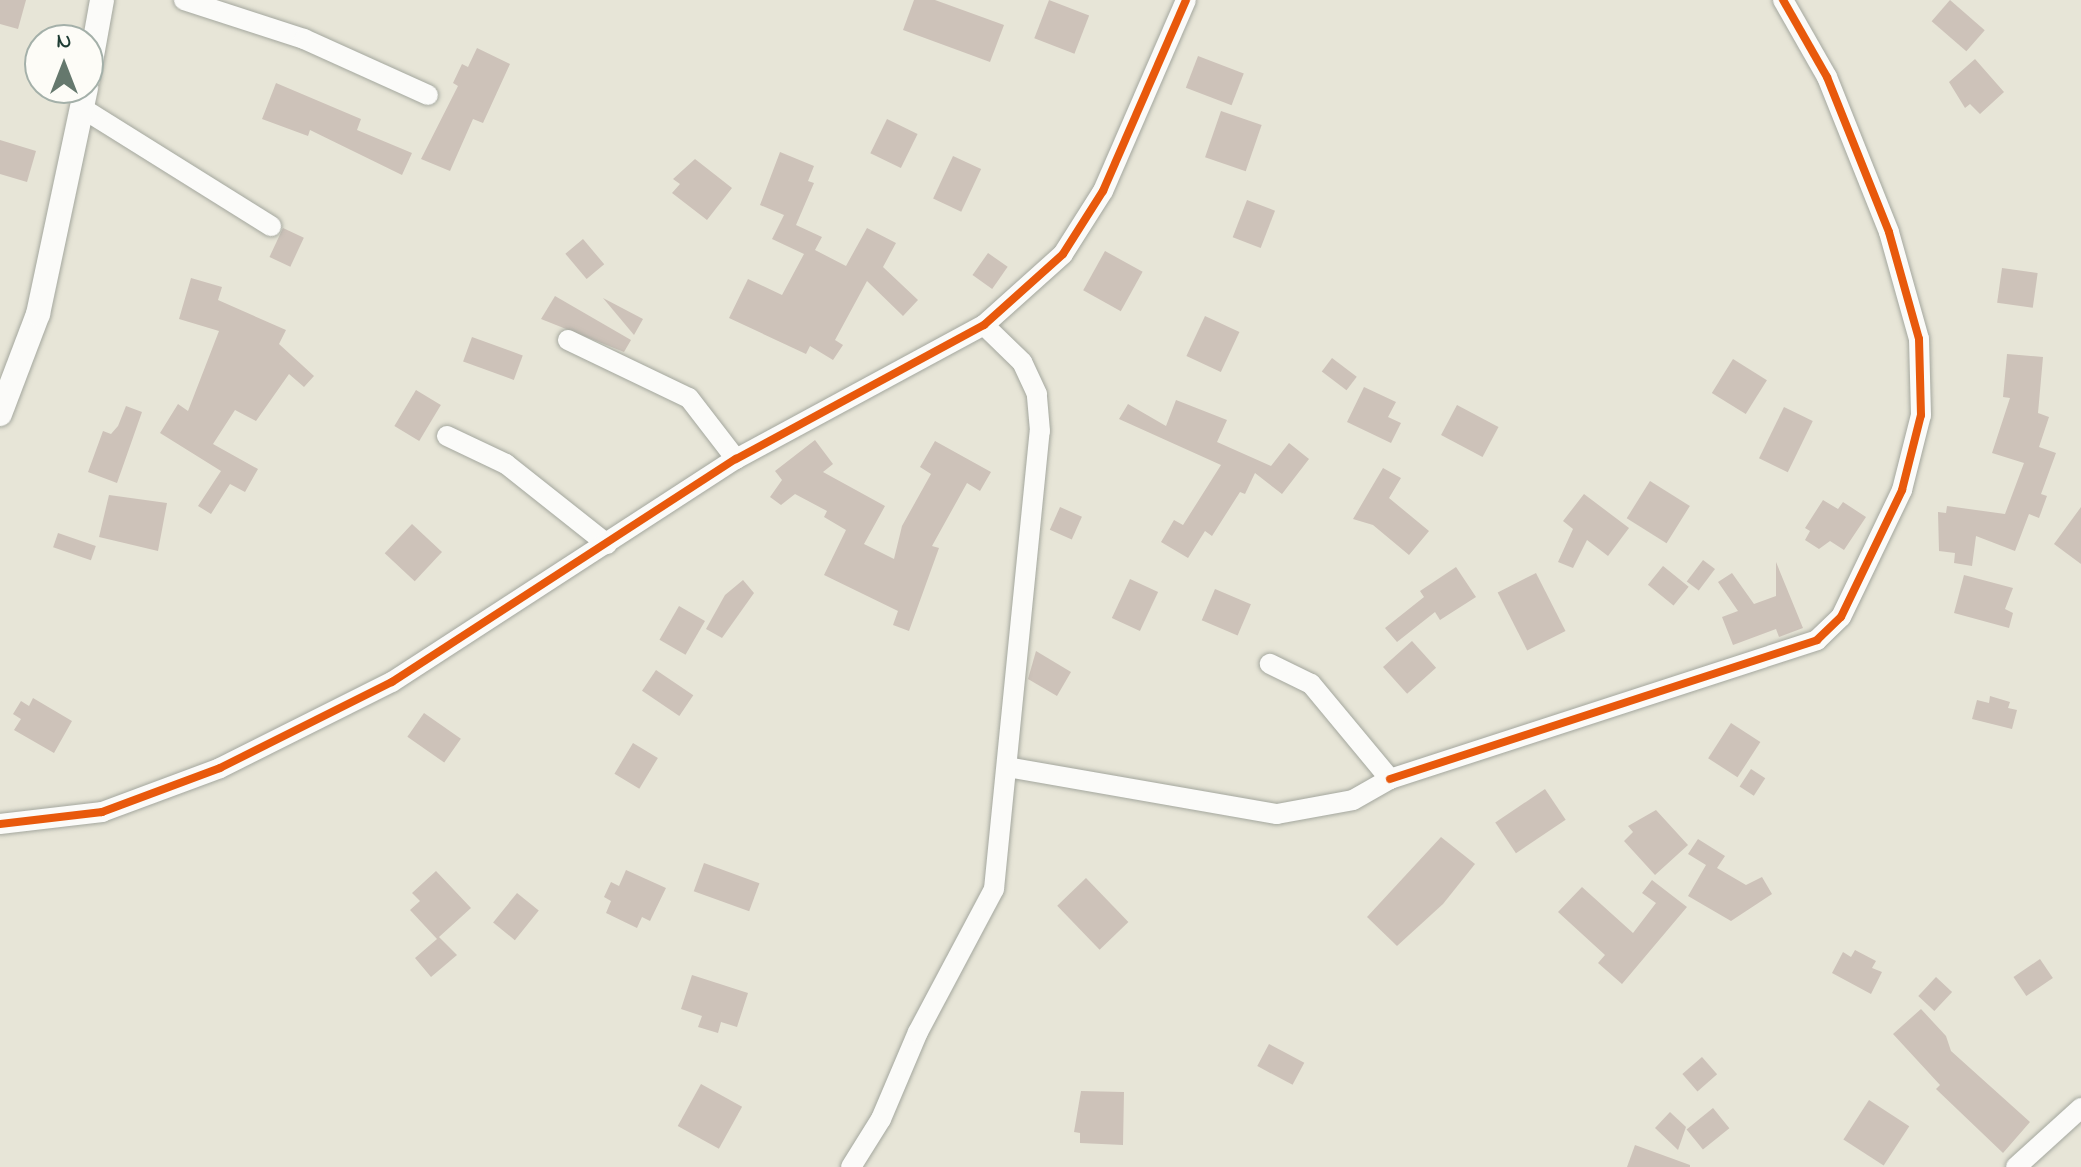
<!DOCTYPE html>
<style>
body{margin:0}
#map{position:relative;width:2081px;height:1167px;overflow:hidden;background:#e7e5d7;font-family:"Indie Flower",sans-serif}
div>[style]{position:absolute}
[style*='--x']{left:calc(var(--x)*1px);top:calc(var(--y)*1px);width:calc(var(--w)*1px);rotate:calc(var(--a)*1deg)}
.building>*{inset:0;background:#cdc2b9;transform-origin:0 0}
.roads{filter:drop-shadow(0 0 2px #a4a79e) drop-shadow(0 0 2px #a4a79e)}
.minor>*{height:20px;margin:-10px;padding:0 10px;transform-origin:10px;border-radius:10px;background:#fbfbf9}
.tertiary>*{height:24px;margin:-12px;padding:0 12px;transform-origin:12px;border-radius:12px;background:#fbfbf9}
.cycleway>*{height:8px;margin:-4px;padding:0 4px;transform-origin:4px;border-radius:4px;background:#e8590c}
span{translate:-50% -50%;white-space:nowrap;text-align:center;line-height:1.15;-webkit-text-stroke:6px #fdfcf7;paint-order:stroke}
.north{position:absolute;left:24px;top:24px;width:80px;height:80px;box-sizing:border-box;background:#fdfcf7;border:2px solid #a4b0a9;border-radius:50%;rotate:0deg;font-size:22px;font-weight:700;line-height:32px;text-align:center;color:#1f3d34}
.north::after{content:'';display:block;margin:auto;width:28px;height:36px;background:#65786d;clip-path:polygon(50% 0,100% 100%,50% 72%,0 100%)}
</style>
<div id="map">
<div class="building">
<div style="clip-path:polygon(0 0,26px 0,18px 29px,0 24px)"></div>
<div style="clip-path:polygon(914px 0,935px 0,1004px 25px,990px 62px,903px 30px)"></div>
<div style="left:1049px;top:0;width:43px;height:41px;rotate:21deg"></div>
<div style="left:1950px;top:0;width:46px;height:28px;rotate:41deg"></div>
<div style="clip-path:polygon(477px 48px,510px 64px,483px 123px,473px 119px,450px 171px,421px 159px,458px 86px,453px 83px,462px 64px,468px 67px)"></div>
<div style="left:1198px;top:56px;width:49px;height:34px;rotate:21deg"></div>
<div style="clip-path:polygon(1975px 59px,2004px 92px,1980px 114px,1970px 104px,1965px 108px,1949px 82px)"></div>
<div style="clip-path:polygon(276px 83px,361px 119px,357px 130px,412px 153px,402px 175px,310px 130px,308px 136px,262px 119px)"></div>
<div style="left:1221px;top:111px;width:43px;height:49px;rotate:19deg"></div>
<div style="left:887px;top:119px;width:34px;height:38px;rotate:26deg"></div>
<div style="clip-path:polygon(0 140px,36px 151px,27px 182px,0 174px)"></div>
<div style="clip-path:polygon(780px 152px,814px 166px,808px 181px,814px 183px,796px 225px,822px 237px,815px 250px,846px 266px,867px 228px,896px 243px,883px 267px,918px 300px,903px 316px,867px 281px,835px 340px,843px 345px,833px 360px,810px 346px,806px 354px,729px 318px,748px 279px,782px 295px,804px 254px,772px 239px,784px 215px,760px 205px)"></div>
<div style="left:953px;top:156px;width:31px;height:47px;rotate:25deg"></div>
<div style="clip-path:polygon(695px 159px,732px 188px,707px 220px,672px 193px,680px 184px,673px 179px)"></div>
<div style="left:1247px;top:200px;width:30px;height:40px;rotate:21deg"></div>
<div style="left:283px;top:228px;width:23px;height:32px;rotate:25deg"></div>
<div style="left:583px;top:239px;width:33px;height:23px;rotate:50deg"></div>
<div style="left:1105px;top:251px;width:43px;height:45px;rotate:29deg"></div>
<div style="left:988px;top:253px;width:24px;height:27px;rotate:35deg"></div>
<div style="left:2002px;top:268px;width:36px;height:35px;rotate:8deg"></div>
<div style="clip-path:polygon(191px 278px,222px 287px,218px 300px,286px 330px,279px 344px,314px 376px,304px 387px,289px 374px,256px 421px,235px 410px,213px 444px,258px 469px,245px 492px,230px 484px,211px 514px,198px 506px,221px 471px,160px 433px,178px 404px,188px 411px,219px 331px,179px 319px)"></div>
<div style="clip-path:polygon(555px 296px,631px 340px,624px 352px,541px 319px)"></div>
<div style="clip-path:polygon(603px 298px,643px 319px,634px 335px)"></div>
<div style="left:1205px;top:316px;width:38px;height:44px;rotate:25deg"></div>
<div style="left:472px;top:337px;width:54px;height:26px;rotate:20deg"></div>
<div style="clip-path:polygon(2007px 354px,2043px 357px,2038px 413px,2049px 417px,2039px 447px,2056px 453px,2041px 494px,2047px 496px,2039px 518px,2029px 514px,2015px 551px,1976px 536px,1972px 566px,1954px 563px,1955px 553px,1939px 551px,1938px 512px,1946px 513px,1947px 506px,2005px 514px,2024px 463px,1992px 453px,2010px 398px,2003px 397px)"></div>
<div style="left:1332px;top:358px;width:31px;height:17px;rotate:37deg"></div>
<div style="left:1733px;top:359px;width:40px;height:40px;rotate:32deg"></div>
<div style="clip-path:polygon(1364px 387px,1396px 402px,1388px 417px,1401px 423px,1391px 443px,1347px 422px)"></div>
<div style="left:416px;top:390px;width:29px;height:42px;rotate:31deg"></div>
<div style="clip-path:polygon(1176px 400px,1227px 420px,1217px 442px,1271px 466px,1289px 443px,1309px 459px,1282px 494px,1255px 473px,1245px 494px,1240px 492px,1212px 536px,1205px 531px,1188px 558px,1161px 542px,1174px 520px,1183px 525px,1221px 465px,1119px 419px,1128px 404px,1166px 426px)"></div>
<div style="left:1457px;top:405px;width:47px;height:34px;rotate:28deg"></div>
<div style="clip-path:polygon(126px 406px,142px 412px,117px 483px,88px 472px,103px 431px,111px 434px,118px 426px)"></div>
<div style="left:1784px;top:407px;width:32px;height:57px;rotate:26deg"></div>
<div style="clip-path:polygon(815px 440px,833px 464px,823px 472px,885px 506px,864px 544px,894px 559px,902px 526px,931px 474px,920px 467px,935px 441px,991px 472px,980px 491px,967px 483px,932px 546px,939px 548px,909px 631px,893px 625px,898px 611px,824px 575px,846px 530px,824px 517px,827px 511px,795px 494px,781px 505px,770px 497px,782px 480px,775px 471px)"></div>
<div style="clip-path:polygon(1383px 468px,1401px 478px,1389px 498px,1429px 531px,1409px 555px,1373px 525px,1353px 519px)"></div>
<div style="left:1650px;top:481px;width:47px;height:44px;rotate:32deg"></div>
<div style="clip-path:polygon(1584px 494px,1629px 528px,1608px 556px,1587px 540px,1573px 568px,1558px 562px,1573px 529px,1563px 521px)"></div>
<div style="clip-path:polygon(109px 495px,167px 503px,158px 551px,99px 537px)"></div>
<div style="clip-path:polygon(1823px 500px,1838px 509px,1843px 502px,1866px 517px,1844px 550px,1830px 541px,1819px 549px,1805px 540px,1810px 531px,1805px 528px)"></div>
<div style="left:1060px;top:507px;width:24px;height:25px;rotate:24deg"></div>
<div style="clip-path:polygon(2081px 507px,2081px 564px,2054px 544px)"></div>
<div style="left:412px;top:524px;width:41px;height:40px;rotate:43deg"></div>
<div style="left:58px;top:533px;width:40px;height:15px;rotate:19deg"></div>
<div style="left:1703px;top:560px;width:15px;height:27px;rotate:37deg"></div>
<div style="clip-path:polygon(1776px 562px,1803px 628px,1779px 637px,1776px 629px,1733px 645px,1722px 617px,1738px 611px,1718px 582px,1732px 573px,1754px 604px,1776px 596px)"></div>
<div style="left:1663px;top:566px;width:33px;height:24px;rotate:39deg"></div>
<div style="clip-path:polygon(1456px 567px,1476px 597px,1440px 620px,1435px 612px,1397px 642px,1385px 628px,1424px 597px,1420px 591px)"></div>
<div style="left:1536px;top:573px;width:65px;height:43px;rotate:63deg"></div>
<div style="clip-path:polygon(1964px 575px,2013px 588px,2005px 609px,2013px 613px,2009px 628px,1954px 613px)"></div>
<div style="left:1130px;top:579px;width:31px;height:43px;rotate:25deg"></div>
<div style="clip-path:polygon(743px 580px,754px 593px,722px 638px,706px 629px,725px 595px)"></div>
<div style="left:1215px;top:589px;width:39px;height:34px;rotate:23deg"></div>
<div style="left:679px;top:606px;width:30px;height:39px;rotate:30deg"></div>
<div style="left:1412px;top:641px;width:36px;height:39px;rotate:48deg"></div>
<div style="clip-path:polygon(1036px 651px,1071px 672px,1057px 696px,1028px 679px)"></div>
<div style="left:656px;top:670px;width:45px;height:25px;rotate:34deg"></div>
<div style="clip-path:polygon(1990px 696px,2010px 702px,2008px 708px,2017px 710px,2012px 729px,1972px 719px,1977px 700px,1989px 703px)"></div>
<div style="clip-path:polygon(33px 698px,72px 721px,54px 753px,14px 730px,21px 719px,13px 714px,21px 701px,29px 706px)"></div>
<div style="left:424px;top:713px;width:45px;height:29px;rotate:35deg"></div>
<div style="left:1731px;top:723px;width:35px;height:42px;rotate:33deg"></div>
<div style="left:633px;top:743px;width:29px;height:36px;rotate:31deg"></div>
<div style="left:1751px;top:769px;width:17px;height:21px;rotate:33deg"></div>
<div style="left:1545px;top:789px;width:37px;height:60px;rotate:56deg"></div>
<div style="clip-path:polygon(1656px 810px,1688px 845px,1655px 875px,1624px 841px,1633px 832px,1628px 826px)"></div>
<div style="clip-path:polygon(1441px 837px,1475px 864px,1443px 904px,1397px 946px,1367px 917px)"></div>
<div style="clip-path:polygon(1698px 839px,1725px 856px,1717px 868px,1746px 885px,1762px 877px,1772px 894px,1731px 921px,1688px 896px,1706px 865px,1688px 854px)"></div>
<div style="left:704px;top:863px;width:59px;height:30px;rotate:20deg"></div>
<div style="clip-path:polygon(626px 870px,666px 888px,650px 921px,642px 917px,637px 928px,606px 913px,611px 901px,604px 897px,611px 882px,619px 886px)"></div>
<div style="clip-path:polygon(436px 871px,471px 908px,439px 937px,457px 955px,431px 977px,415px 958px,437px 939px,410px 910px,420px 901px,412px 893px)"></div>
<div style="left:1086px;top:878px;width:61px;height:40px;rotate:46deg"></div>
<div style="clip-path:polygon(1652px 880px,1687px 907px,1622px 984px,1598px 963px,1605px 955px,1558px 912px,1582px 887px,1633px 933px,1656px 903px,1642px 893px)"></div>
<div style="left:517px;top:893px;width:28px;height:38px;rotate:39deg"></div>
<div style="clip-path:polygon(1855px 950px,1876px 961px,1872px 968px,1882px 972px,1871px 994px,1832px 973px,1843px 952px,1851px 957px)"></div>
<div style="left:2040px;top:959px;width:23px;height:32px;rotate:56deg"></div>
<div style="clip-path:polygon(692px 975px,748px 993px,737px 1027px,721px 1022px,718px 1033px,698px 1027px,702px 1016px,681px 1009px)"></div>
<div style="left:1936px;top:977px;width:22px;height:26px;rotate:43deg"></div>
<div style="clip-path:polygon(1921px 1009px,1946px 1036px,1951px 1051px,2030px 1122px,2003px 1153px,1936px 1089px,1940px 1085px,1893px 1034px)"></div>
<div style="left:1269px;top:1044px;width:40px;height:25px;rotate:28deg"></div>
<div style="left:1702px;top:1057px;width:23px;height:26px;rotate:49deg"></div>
<div style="left:701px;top:1084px;width:47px;height:48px;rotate:29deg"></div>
<div style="clip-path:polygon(1081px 1091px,1124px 1092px,1123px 1145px,1080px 1143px,1080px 1133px,1074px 1132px)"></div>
<div style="left:1869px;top:1100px;width:48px;height:47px;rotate:33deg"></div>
<div style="left:1713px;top:1108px;width:26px;height:34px;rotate:51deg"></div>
<div style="clip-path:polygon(1670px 1112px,1686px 1127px,1678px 1150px,1655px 1128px)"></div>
<div style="clip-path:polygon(1635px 1145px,1690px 1165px,1690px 1167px,1627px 1167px)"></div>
</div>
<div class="roads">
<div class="minor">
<div style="--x:184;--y:0;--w:126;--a:18"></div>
<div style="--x:304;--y:39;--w:136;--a:24.3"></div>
<div style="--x:82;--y:108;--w:223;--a:32"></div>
<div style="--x:568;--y:340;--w:134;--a:25.6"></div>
<div style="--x:689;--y:398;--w:77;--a:52.4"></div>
<div style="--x:447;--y:436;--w:65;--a:25.4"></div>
<div style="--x:506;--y:464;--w:129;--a:38.4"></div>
<div style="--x:1007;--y:767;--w:274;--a:9.9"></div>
<div style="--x:1277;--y:814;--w:77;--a:-10.4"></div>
<div style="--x:1353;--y:800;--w:43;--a:-29.6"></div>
<div style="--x:1390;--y:779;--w:124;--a:-129.7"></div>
<div style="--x:1311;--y:684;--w:46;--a:-154"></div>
<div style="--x:1390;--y:779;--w:449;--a:-18"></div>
<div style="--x:1817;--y:640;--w:33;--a:-44"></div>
<div style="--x:1841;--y:617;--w:141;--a:-64.3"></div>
<div style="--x:1902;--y:490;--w:77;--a:-75.8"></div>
<div style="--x:1921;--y:415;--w:76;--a:-91.5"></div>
<div style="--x:1919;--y:339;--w:111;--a:-105.7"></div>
<div style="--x:1889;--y:232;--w:167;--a:-111.8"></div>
<div style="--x:1827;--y:77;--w:89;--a:-119.7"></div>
<div style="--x:0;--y:824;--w:103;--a:-6.7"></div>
<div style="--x:102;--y:812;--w:126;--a:-20.4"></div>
<div style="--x:220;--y:768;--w:192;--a:-26.6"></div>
<div style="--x:392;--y:682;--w:410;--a:-33"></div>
<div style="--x:736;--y:459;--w:282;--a:-28.4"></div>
<div style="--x:984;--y:325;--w:106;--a:-41.9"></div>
<div style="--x:1063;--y:254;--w:75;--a:-57.6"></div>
<div style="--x:1103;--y:191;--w:208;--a:-66.5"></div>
<div style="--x:851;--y:1167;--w:57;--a:-58"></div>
<div style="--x:881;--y:1119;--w:95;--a:-67"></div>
<div style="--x:918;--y:1032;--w:162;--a:-62"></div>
<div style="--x:994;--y:889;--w:460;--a:-84.3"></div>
<div style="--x:1040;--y:431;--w:37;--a:-95"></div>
<div style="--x:1037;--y:394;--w:35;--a:-115"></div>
<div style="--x:1022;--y:362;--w:53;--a:-135.8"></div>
<div style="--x:2016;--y:1167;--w:88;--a:-42.2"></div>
</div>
<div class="tertiary">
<div style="--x:88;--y:78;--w:79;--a:-79.8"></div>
<div style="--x:0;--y:414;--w:107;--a:-69.2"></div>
<div style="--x:38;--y:314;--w:231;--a:-78"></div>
</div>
</div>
<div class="cycleway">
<div style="--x:1390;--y:779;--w:449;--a:-18"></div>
<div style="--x:1817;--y:640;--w:33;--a:-44"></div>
<div style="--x:1841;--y:617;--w:141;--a:-64.3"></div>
<div style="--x:1902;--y:490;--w:77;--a:-75.8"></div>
<div style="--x:1921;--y:415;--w:76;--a:-91.5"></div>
<div style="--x:1919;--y:339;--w:111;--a:-105.7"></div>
<div style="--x:1889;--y:232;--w:167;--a:-111.8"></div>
<div style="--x:1827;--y:77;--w:89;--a:-119.7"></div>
<div style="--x:0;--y:824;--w:103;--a:-6.7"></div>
<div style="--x:102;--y:812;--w:126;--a:-20.4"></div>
<div style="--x:220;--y:768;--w:192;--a:-26.6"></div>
<div style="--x:392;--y:682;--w:410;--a:-33"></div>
<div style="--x:736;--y:459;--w:282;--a:-28.4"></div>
<div style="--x:984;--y:325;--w:106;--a:-41.9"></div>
<div style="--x:1063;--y:254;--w:75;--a:-57.6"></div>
<div style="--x:1103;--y:191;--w:208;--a:-66.5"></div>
</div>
<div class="north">N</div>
</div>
